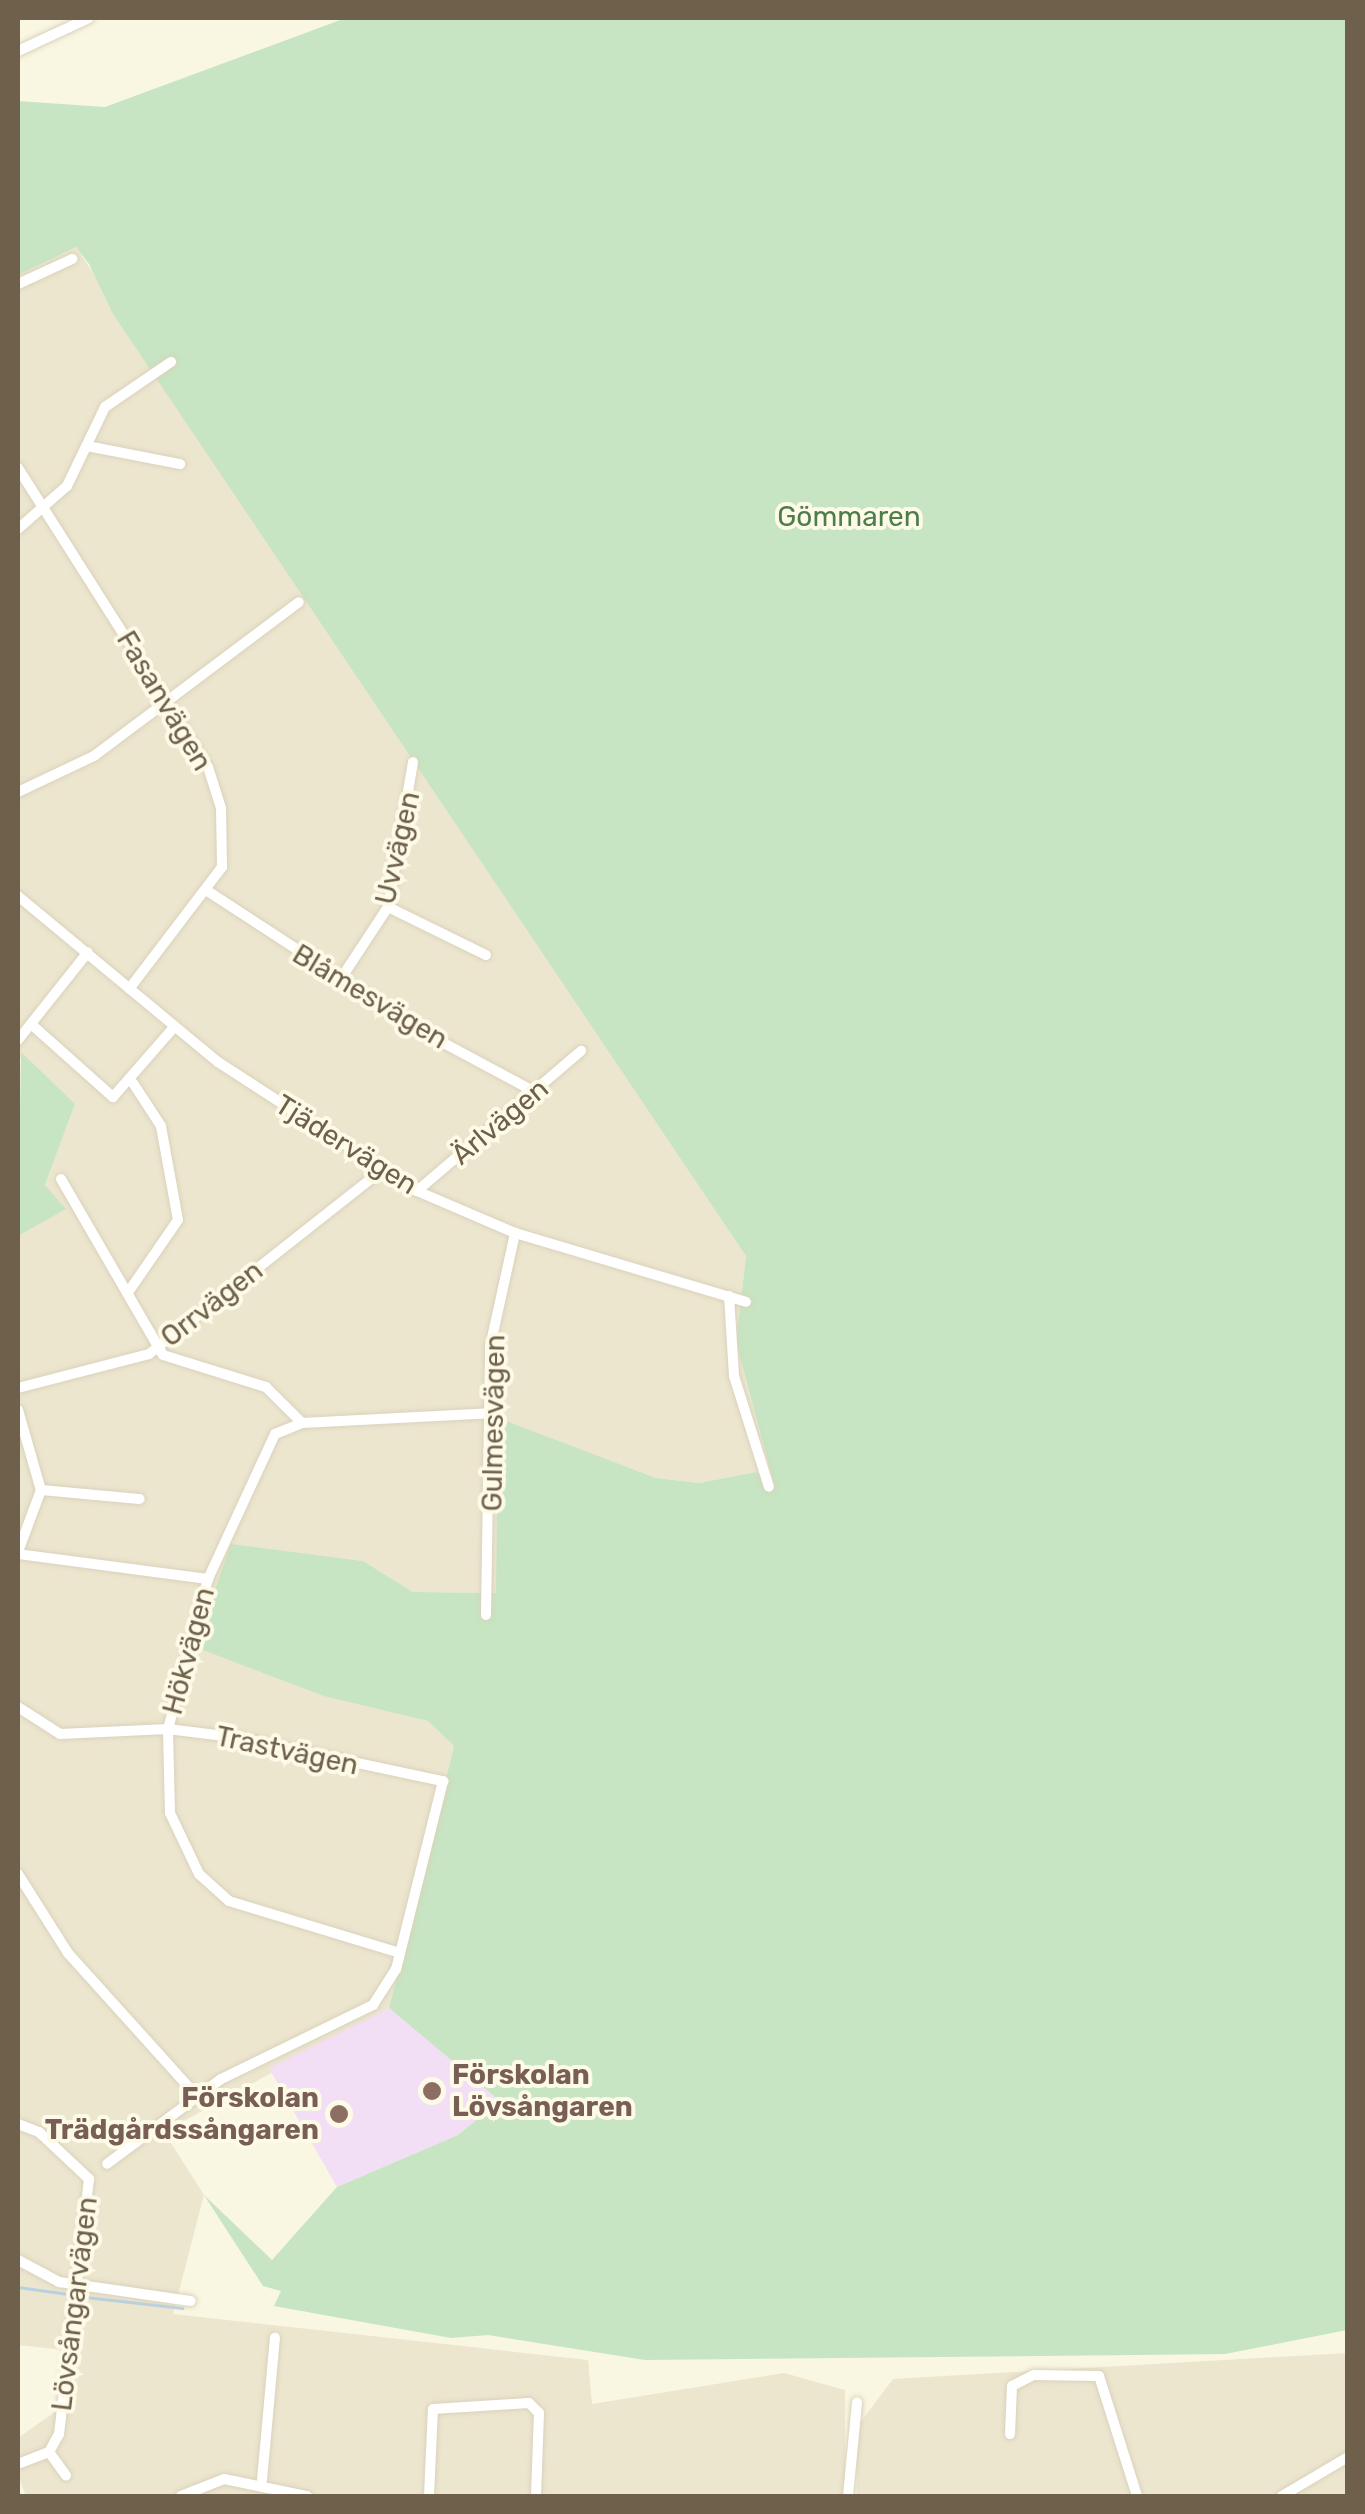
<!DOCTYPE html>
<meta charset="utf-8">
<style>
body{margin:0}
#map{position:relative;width:1365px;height:2514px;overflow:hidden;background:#f9f6e1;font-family:Rubik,sans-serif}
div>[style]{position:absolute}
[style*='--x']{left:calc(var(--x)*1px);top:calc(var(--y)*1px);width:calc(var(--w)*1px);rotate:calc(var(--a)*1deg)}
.residential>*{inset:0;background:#ede6cf}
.education>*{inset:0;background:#f2def5}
.green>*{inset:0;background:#c7e5c2}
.stream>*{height:2.5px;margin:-1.25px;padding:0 1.25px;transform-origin:1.25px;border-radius:1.25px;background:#b8d1e0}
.roads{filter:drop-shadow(0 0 2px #d9d2bc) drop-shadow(0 0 2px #d9d2bc)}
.minor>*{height:10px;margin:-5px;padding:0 5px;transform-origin:5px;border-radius:5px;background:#fff}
.dots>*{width:28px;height:28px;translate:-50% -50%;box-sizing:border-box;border:5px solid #fdfae7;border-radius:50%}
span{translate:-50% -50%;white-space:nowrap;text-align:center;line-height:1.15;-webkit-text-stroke:8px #fdfae7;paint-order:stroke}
.park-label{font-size:28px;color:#4d7d4a}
.street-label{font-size:28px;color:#6e604b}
.education-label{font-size:28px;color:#785e54;font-weight:700}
.left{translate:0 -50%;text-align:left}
.right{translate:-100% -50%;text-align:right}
.frame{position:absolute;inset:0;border:20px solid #6e604b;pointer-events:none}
</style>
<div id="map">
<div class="residential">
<div style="clip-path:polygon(76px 247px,746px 1256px,736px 1342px,773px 1483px,756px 1472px,699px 1483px,656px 1478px,498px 1419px,497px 1593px,413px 1592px,363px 1561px,231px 1545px,284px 1680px,428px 1721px,454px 1746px,389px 2008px,164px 2132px,204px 2195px,173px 2314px,588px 2360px,592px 2404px,784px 2373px,845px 2390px,845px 2496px,26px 2496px,18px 2476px,18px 2438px,59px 2409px,65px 2350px,18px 2345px,18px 1236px,65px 1209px,45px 1185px,75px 1104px,18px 1056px,18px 275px)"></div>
<div style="clip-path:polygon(1347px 2353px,1347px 2496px,857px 2496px,856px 2428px,893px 2379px)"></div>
</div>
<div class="education">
<div style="clip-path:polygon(389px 2008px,500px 2101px,458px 2135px,337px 2187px,269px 2068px)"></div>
</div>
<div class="green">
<div style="clip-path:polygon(346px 18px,1347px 18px,1347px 2330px,1225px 2354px,645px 2360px,488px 2335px,451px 2338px,274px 2306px,281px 2291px,263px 2286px,204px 2195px,272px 2260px,337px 2187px,458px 2135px,500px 2101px,389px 2008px,454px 1746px,428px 1721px,324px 1696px,195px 1647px,231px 1544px,363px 1561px,413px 1592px,496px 1593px,498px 1418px,656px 1478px,699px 1483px,756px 1472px,773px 1481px,736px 1342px,746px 1256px,113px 314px,89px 264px,76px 247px,18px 275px,18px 101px,105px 107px)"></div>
<div style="clip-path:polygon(21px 1052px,75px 1104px,45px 1185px,66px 1209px,18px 1236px)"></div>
</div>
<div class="stream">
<div style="--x:18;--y:2287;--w:50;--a:8"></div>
<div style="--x:86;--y:2297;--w:97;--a:6.5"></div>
</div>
<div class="roads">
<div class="minor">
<div style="--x:18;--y:51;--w:78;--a:-24.9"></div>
<div style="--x:18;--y:284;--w:60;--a:-24.8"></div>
<div style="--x:87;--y:446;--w:95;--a:11"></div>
<div style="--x:18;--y:468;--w:354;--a:57.6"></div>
<div style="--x:208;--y:767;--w:43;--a:72.4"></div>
<div style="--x:221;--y:808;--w:59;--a:89"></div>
<div style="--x:222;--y:867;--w:153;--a:127.3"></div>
<div style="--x:18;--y:529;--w:65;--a:-41.3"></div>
<div style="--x:67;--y:486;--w:88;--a:-64.3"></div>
<div style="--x:105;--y:407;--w:80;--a:-34.3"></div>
<div style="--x:18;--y:792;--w:84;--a:-25.3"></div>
<div style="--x:94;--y:756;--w:256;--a:-36.9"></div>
<div style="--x:209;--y:892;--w:258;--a:33.1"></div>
<div style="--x:425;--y:1033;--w:127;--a:28.2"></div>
<div style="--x:18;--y:896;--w:260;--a:39.7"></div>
<div style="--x:218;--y:1062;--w:237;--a:33"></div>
<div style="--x:417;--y:1191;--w:107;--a:23.2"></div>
<div style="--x:515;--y:1233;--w:241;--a:16.6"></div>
<div style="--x:388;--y:907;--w:109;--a:26.1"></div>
<div style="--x:340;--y:980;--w:87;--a:-56.7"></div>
<div style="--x:388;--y:907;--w:147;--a:-80.2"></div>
<div style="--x:31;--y:1024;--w:110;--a:41.7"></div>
<div style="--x:113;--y:1097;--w:93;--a:-48.9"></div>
<div style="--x:18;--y:1040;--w:112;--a:-51.5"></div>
<div style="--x:61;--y:1179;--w:203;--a:59.9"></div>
<div style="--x:163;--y:1355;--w:108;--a:17.3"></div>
<div style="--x:266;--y:1387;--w:51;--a:45"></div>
<div style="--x:417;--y:1191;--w:216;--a:-40.5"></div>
<div style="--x:129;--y:1291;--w:86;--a:-55.4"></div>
<div style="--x:178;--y:1220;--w:96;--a:-100.3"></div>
<div style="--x:161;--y:1126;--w:51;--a:-123.1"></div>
<div style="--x:729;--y:1296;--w:80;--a:86.4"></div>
<div style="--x:734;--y:1376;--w:116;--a:72.5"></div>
<div style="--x:18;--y:1388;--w:135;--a:-14.5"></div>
<div style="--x:149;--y:1354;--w:295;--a:-38.3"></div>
<div style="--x:18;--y:1410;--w:83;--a:74"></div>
<div style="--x:41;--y:1490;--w:66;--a:110.4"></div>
<div style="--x:41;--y:1490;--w:99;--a:5.2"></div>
<div style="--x:18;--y:1554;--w:192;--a:7.5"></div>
<div style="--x:486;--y:1615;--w:268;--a:-89.1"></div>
<div style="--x:490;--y:1347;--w:117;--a:-77.6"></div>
<div style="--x:18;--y:1707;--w:50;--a:32.7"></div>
<div style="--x:60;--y:1734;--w:108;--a:-2.7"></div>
<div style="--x:168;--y:1729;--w:73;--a:7.1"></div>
<div style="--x:240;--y:1738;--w:208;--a:12"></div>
<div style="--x:443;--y:1781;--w:194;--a:104"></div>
<div style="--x:396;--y:1969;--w:43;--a:122.6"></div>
<div style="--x:373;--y:2005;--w:169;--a:154"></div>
<div style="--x:221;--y:2079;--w:142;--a:143.3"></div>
<div style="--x:18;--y:1874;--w:93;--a:57.7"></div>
<div style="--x:68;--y:1953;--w:191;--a:48"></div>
<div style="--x:400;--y:1953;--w:179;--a:-163.1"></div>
<div style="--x:229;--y:1901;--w:40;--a:-138"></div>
<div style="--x:199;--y:1874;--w:68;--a:-115.4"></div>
<div style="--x:170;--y:1813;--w:84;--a:-91.4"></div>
<div style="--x:168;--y:1729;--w:155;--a:-75.1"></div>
<div style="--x:208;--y:1579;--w:160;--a:-65.2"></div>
<div style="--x:275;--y:1434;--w:29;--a:-22"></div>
<div style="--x:302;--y:1423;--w:188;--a:-3"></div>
<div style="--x:18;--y:2124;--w:22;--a:21"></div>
<div style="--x:39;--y:2132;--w:69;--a:43.2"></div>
<div style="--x:89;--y:2179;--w:257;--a:96.7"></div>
<div style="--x:59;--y:2434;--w:21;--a:119"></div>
<div style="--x:49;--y:2452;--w:33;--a:159"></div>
<div style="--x:18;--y:2260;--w:47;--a:28.2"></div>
<div style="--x:59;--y:2282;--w:133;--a:8.2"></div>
<div style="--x:1010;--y:2434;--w:48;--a:-87.6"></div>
<div style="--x:1012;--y:2386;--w:25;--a:-27"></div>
<div style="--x:1034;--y:2375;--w:65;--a:0.9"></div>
<div style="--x:1099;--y:2376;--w:126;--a:72.4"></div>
<div style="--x:49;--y:2452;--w:29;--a:54"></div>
<div style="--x:262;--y:2480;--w:143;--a:-84.8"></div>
<div style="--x:181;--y:2496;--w:46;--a:-21.6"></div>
<div style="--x:224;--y:2479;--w:85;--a:11.6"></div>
<div style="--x:429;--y:2496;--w:87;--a:-87.4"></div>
<div style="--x:433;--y:2409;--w:96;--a:-3.6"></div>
<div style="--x:529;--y:2403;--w:14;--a:45"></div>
<div style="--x:539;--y:2413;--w:83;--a:92.1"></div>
<div style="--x:848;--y:2496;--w:94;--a:-84.5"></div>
<div style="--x:1282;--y:2496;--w:77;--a:-30.6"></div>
</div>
</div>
<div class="dots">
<div style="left:432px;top:2091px;background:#8d6e63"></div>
<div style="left:339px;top:2114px;background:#8d6e63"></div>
</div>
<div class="park-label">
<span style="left:849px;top:517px">Gömmaren</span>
</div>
<div class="street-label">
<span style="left:164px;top:701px;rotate:59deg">Fasanvägen</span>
<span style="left:398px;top:848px;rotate:-77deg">Uvvägen</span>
<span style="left:370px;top:997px;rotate:31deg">Blåmesvägen</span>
<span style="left:500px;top:1122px;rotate:-40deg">Ärlvägen</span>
<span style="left:346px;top:1145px;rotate:32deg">Tjädervägen</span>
<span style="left:212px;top:1304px;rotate:-38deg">Orrvägen</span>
<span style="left:494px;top:1423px;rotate:-89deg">Gulmesvägen</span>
<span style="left:189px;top:1651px;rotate:-75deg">Hökvägen</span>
<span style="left:287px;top:1751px;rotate:12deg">Trastvägen</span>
<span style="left:75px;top:2304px;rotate:-83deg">Lövsångarvägen</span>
</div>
<div class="education-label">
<span class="left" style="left:452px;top:2091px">Förskolan<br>Lövsångaren</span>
<span class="right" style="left:319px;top:2114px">Förskolan<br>Trädgårdssångaren</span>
</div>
<div class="frame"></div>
</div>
